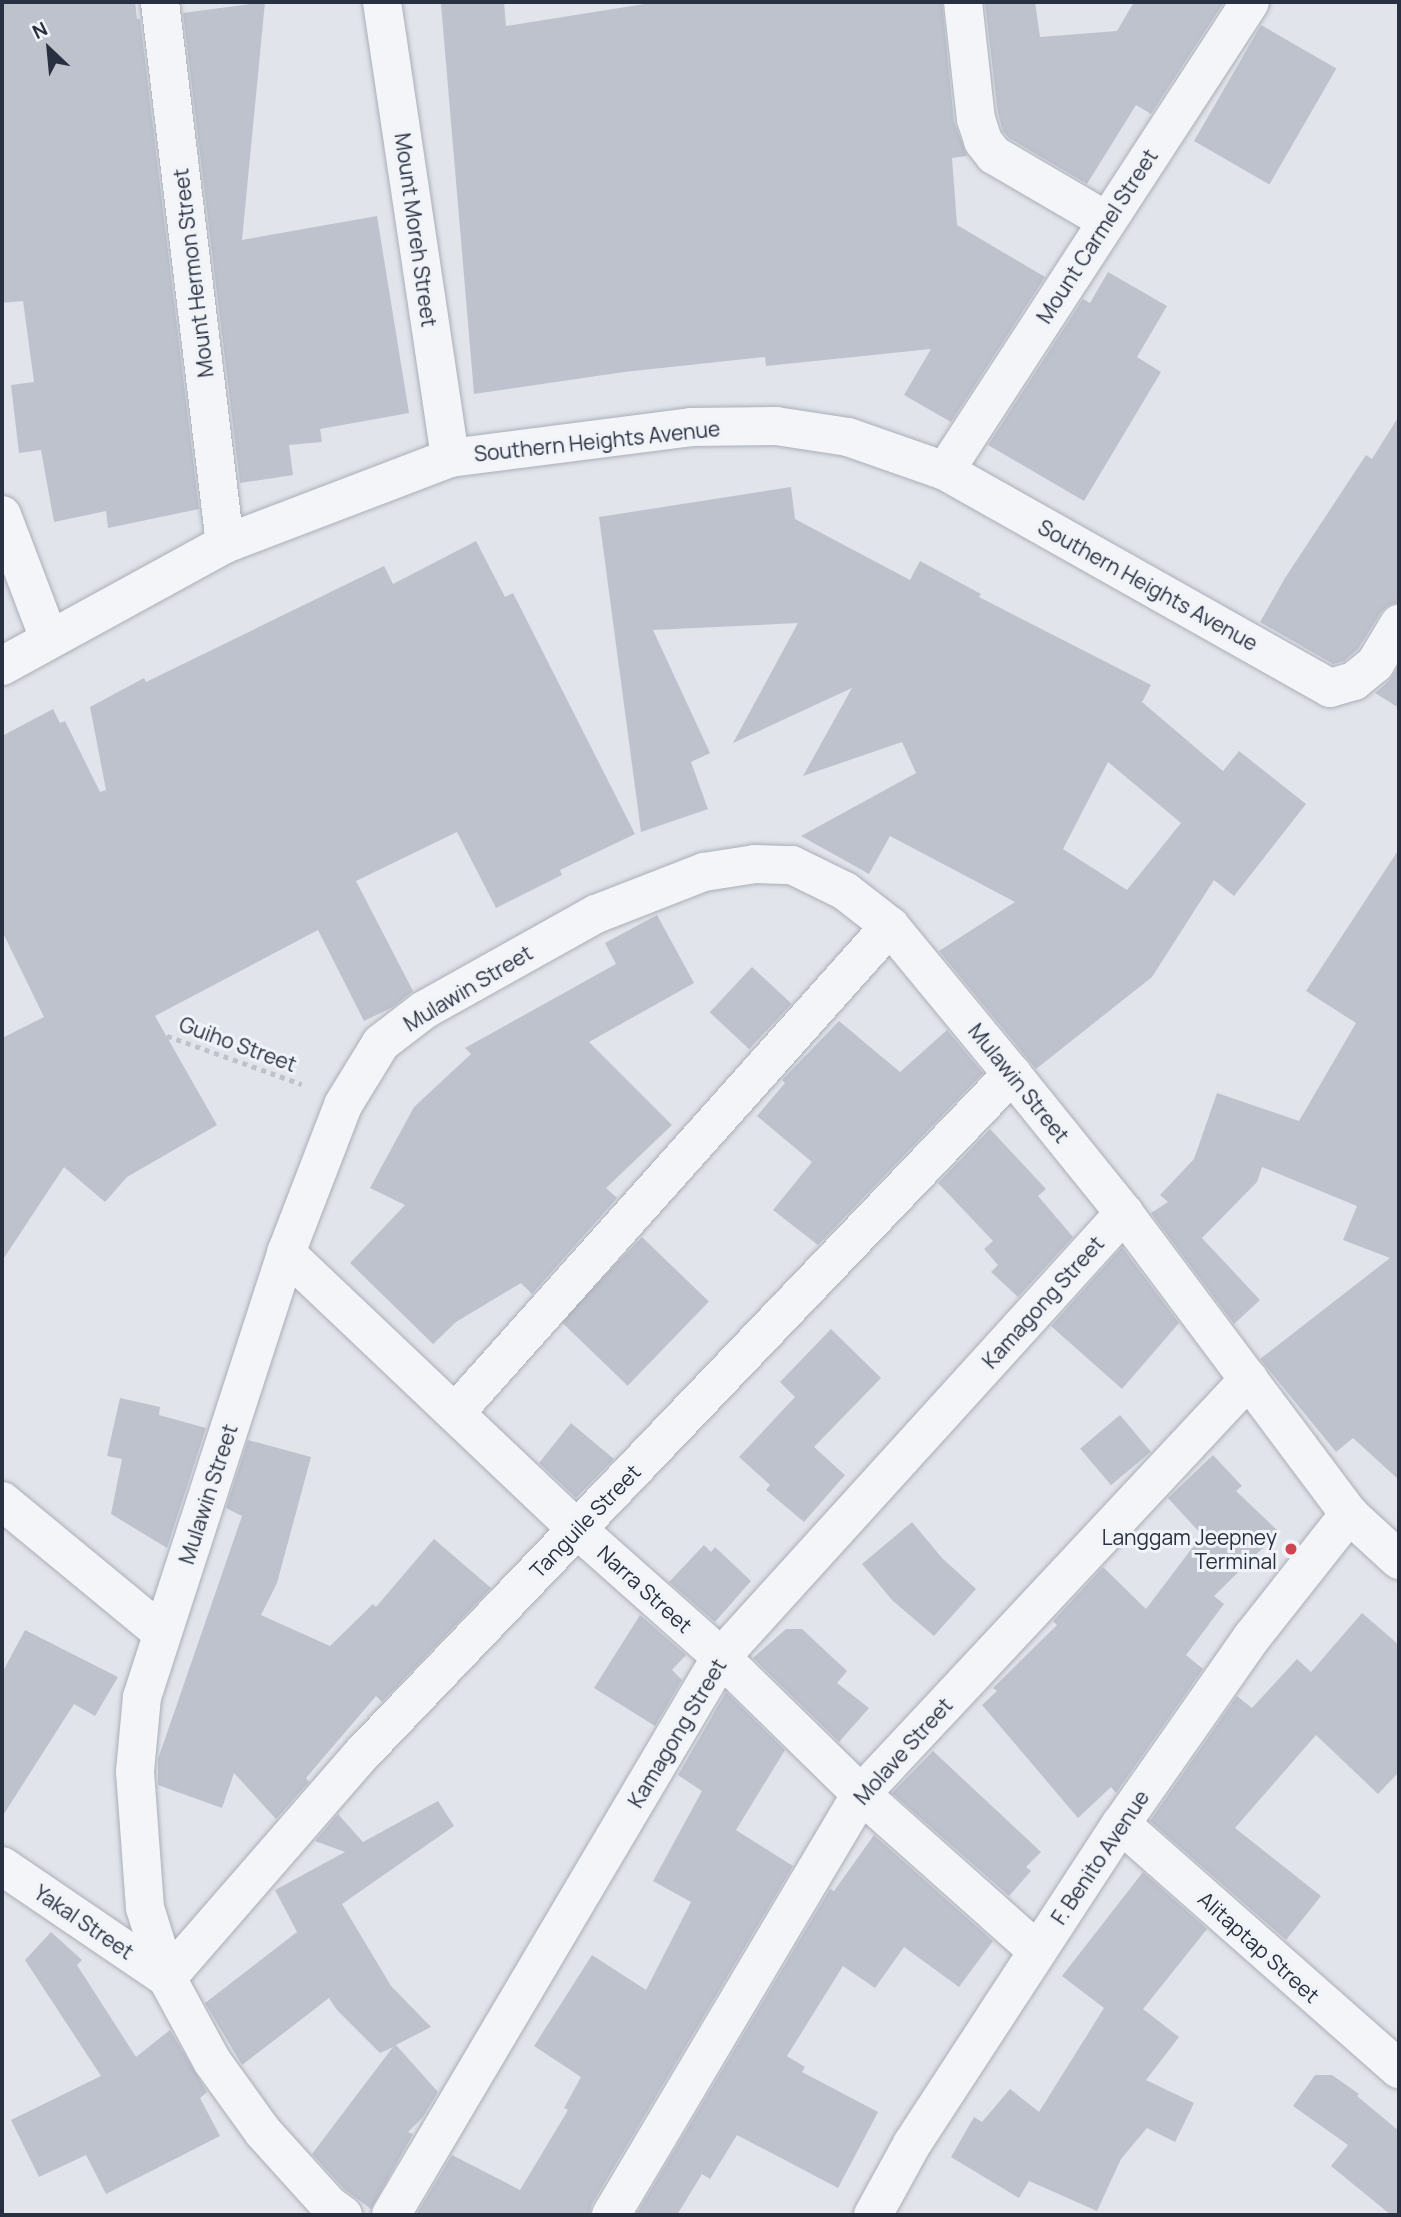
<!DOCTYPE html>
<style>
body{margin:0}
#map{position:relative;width:1401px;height:2217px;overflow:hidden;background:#e1e4ea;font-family:Manrope,sans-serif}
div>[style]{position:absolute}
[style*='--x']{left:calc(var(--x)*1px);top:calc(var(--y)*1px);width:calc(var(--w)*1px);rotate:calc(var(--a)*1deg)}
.building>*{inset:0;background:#bec2cd;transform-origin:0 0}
.path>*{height:4.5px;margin-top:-2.25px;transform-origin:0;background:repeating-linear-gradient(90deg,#bfc2c9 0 5px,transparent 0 10px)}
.roads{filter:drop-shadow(0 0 2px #aaaeb8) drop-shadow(0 0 2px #aaaeb8)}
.minor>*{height:38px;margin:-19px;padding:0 19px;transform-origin:19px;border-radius:19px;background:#f4f5f8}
.tertiary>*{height:38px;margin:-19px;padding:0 19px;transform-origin:19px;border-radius:19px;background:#f4f5f8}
.dots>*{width:19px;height:19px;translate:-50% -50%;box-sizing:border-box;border:4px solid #f0f3f7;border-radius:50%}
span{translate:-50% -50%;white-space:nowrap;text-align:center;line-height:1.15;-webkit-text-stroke:6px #f0f3f7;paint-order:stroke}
.street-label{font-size:21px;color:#293042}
.poi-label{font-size:21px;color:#293042}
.right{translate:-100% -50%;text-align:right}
.frame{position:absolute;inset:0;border:4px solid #293042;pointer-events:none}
.north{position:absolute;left:14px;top:14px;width:70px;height:70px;-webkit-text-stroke:5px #f0f3f7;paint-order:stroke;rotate:334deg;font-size:19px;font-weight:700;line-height:28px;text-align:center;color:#293042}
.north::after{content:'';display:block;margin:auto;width:24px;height:32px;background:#293042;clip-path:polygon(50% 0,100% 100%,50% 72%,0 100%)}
</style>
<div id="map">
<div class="building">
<div style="clip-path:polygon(2px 2px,135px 2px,137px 19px,140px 19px,199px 509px,108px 528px,106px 511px,54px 522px,41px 450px,19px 453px,11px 385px,34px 382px,23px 301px,2px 303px)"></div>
<div style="clip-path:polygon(265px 2px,242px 240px,377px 216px,409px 413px,320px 429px,322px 442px,289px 445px,293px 475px,240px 483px,183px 13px)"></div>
<div style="clip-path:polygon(473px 2px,504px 2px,506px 26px,657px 2px,942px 2px,954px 122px,967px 156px,952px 158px,957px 225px,1045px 277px,951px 422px,904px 395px,931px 349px,766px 366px,765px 357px,624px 372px,474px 394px,441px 4px)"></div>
<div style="clip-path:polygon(985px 2px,1035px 2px,1040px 37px,1117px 31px,1134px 2px,1224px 2px,1151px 114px,1136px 105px,1087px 184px,1009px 138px,1003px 131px,998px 114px)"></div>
<div style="left:1261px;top:25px;width:87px;height:134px;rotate:30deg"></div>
<div style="clip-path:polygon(1108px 272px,1167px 306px,1137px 357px,1161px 372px,1084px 501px,988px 445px,1083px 299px,1090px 303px)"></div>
<div style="clip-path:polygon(1399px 416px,1399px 602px,1389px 605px,1381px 612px,1358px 649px,1344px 661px,1333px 664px,1260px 622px,1285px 578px,1366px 455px,1372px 459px)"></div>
<div style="clip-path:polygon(evenodd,791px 487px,795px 519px,910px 580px,920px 561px,981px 594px,979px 597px,1151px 685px,1142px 702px,1223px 771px,1239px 751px,1306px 804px,1234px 896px,1214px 880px,1152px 977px,1036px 1069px,939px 951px,1015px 902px,890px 836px,869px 874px,801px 836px,916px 773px,902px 742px,803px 776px,852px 688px,733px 743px,798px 623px,653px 630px,710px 753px,691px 762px,708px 809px,641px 832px,599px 517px,791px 487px,1108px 762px,1181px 823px,1127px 890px,1063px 849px,1108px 762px)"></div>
<div style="clip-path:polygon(476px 541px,505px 597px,513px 593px,635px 834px,560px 870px,562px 875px,496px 908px,457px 832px,356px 881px,413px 991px,393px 1007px,364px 1021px,318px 930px,155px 1016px,217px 1125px,127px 1177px,105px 1202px,64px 1167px,2px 1261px,2px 1038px,44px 1017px,2px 931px,2px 736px,53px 709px,60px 723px,65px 721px,100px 792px,106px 790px,90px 707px,144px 678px,146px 682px,384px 566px,393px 584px)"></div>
<div style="clip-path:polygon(1399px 666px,1399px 708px,1375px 693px,1389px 681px)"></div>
<div style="clip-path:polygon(1399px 849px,1399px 1480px,1353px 1438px,1336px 1452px,1260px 1359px,1390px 1258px,1343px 1240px,1357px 1206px,1262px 1167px,1257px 1182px,1202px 1238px,1260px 1300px,1234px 1324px,1151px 1213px,1168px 1202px,1160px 1195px,1194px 1159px,1217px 1093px,1299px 1121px,1356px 1023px,1306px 991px)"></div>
<div style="clip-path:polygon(657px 915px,694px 983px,589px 1042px,672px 1125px,606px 1188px,617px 1198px,532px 1294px,521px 1283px,456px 1322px,433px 1344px,350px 1263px,405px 1205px,370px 1188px,414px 1107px,471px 1054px,465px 1048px,616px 964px,605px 943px)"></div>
<div style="left:752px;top:967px;width:54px;height:62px;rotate:43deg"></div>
<div style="clip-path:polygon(839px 1021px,900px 1072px,947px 1030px,983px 1073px,818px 1245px,773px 1210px,812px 1162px,757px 1116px,785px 1083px,782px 1080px)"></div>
<div style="clip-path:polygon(990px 1129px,1046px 1189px,1038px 1196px,1073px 1237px,1018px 1297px,991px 1272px,998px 1265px,984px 1249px,993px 1241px,938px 1183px)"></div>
<div style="left:642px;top:1237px;width:93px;height:117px;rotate:44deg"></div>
<div style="clip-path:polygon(1122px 1247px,1179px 1323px,1122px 1389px,1051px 1326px)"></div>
<div style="clip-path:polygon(831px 1329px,881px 1378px,814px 1447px,845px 1475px,804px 1522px,766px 1490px,770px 1485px,739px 1457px,795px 1397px,780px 1382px)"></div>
<div style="clip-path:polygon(120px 1398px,160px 1407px,159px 1415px,206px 1428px,167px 1548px,111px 1514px,122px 1459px,107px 1456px)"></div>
<div style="left:1120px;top:1415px;width:48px;height:52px;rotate:50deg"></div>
<div style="clip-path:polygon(571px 1423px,614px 1459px,576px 1498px,539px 1463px)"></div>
<div style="clip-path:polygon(248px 1440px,311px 1457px,277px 1583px,261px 1615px,330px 1646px,373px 1604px,376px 1607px,434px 1539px,491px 1588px,382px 1702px,376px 1696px,306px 1778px,309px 1782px,276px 1819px,234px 1773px,222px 1808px,158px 1785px,158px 1759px,242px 1516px,226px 1508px)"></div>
<div style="clip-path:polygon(1213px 1455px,1242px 1486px,1236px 1491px,1279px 1532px,1214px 1596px,1224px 1604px,1186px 1655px,1203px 1669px,1116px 1793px,1111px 1787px,1078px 1818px,982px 1705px,997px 1691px,993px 1688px,1057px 1625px,1053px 1621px,1103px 1567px,1146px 1609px,1202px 1535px,1168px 1498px)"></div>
<div style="clip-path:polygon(912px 1522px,942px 1558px,976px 1589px,934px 1636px,892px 1600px,862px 1564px)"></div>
<div style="clip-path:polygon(704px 1545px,711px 1552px,715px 1547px,751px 1581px,715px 1622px,669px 1582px)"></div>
<div style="clip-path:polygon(1362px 1613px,1399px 1645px,1399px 1772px,1378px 1794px,1316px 1735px,1235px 1828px,1321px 1896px,1286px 1940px,1150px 1821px,1237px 1696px,1252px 1708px,1297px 1659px,1311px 1672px)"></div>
<div style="clip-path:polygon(640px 1615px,686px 1655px,672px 1670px,682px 1680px,655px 1726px,594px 1688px)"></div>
<div style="clip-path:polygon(786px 1629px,802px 1629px,847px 1671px,837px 1683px,869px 1708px,839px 1742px,753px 1658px)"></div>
<div style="clip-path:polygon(25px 1630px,118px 1677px,95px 1716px,74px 1704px,2px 1817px,2px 1673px)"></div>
<div style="clip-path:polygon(726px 1692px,785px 1750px,736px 1830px,793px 1866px,592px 2204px,589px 2215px,416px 2215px,452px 2155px,520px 2190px,568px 2110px,564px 2108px,581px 2077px,534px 2046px,592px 1955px,646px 1990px,691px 1902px,653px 1881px,702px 1791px,678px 1775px)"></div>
<div style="clip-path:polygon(933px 1751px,1041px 1852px,1026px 1867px,1031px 1871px,1009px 1896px,892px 1793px)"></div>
<div style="clip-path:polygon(438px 1801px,454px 1826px,342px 1904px,391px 1986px,431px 2027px,396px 2045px,438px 2092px,423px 2117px,408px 2132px,413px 2134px,371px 2209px,344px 2189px,312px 2154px,393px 2047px,380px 2053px,337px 2010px,329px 1998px,242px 2065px,205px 2003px,297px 1932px,275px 1890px,345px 1852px,315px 1841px,338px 1814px,363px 1842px)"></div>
<div style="clip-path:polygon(874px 1835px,993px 1941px,959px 1987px,904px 1947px,875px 1988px,843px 1966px,787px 2056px,805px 2067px,802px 2072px,878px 2112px,838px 2188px,737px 2135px,710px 2179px,702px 2174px,677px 2215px,636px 2215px,830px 1889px,834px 1891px)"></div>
<div style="clip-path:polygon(1143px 1872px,1207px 1929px,1143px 2009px,1179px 2037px,1146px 2080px,1194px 2103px,1175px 2142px,1147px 2128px,1121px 2159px,1097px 2211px,1029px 2181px,1019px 2198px,951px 2157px,974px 2117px,982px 2122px,1010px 2089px,1039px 2112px,1104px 2008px,1062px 1976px)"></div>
<div style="clip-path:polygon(51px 1932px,82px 1960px,77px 1965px,136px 2057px,170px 2030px,207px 2092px,200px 2098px,220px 2136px,106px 2194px,86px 2155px,39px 2177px,11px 2120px,101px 2076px,25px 1960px)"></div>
<div style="clip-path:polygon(1315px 2075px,1332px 2075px,1359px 2094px,1357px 2096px,1399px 2131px,1399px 2215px,1391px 2215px,1331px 2166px,1348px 2145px,1293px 2106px)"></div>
</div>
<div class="path">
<div style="--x:120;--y:1019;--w:193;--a:19.7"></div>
</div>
<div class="roads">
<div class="minor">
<div style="--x:160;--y:2;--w:546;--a:83.16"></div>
<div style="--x:382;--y:2;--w:461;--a:81.5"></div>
<div style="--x:963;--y:2;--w:118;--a:83.7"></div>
<div style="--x:976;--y:119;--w:23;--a:72"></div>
<div style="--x:983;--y:141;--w:18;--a:52"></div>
<div style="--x:994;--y:155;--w:131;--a:30.3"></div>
<div style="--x:945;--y:471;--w:559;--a:-56.96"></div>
<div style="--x:2;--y:515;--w:133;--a:69.2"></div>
<div style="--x:2;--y:666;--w:254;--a:-28.7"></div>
<div style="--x:225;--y:544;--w:241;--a:-20.9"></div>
<div style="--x:450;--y:458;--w:243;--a:-7.3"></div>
<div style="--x:691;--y:427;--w:85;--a:-0.7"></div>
<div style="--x:776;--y:426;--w:73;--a:8.7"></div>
<div style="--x:848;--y:437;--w:103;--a:19.3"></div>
<div style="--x:945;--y:471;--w:442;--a:29.4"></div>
<div style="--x:1330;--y:688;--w:25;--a:-16"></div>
<div style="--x:1354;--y:681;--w:27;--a:-39"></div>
<div style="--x:1375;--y:664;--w:47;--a:-59"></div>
<div style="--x:286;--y:1253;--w:401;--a:43.5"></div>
<div style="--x:577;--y:1529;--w:193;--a:41.6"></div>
<div style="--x:721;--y:1657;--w:196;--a:44.4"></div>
<div style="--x:861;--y:1794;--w:236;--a:41.7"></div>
<div style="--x:455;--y:1413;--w:653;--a:-48.23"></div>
<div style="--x:1121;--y:1824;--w:371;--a:41.4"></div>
<div style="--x:2;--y:1866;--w:199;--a:34.2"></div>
<div style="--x:167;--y:1978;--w:294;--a:-49"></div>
<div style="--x:360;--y:1756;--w:944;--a:-46.29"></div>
<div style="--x:391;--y:2215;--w:648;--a:-59.4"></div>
<div style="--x:721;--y:1657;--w:600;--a:-47.77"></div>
<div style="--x:611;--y:2215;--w:490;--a:-59.3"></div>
<div style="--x:861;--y:1794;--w:568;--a:-46.93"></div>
</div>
<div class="tertiary">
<div style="--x:2;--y:1501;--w:206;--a:39.5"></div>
<div style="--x:343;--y:2215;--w:17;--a:-144"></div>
<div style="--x:329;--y:2205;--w:98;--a:-132.1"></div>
<div style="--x:263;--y:2132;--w:87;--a:-125.7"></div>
<div style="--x:212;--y:2061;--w:94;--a:-118.5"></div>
<div style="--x:167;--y:1978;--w:73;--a:-107.4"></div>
<div style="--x:145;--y:1908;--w:137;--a:-94.2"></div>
<div style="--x:135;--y:1771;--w:74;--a:-84.6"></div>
<div style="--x:142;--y:1697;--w:467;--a:-72"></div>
<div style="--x:286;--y:1253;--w:159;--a:-68.9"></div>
<div style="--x:343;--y:1105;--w:73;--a:-58.5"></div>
<div style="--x:381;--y:1043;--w:54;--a:-37.5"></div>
<div style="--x:424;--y:1010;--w:197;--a:-29.2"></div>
<div style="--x:596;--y:914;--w:116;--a:-21.3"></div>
<div style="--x:704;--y:872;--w:52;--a:-8.9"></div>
<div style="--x:755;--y:864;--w:37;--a:2"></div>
<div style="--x:792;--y:865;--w:59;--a:26.1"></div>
<div style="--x:845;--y:891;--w:57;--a:37.9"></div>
<div style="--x:890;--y:926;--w:192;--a:50.5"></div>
<div style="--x:1012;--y:1074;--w:179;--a:51.1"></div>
<div style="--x:1124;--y:1213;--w:376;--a:53.2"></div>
<div style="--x:1349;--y:1514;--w:68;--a:42.6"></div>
<div style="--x:873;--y:2215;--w:81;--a:-61.2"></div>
<div style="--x:912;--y:2144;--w:382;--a:-56.9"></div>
<div style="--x:1121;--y:1824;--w:228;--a:-55"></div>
<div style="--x:1252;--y:1637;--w:157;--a:-51.7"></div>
</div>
</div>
<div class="dots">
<div style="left:1291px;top:1549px;background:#d0444f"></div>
</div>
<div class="street-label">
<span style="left:416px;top:230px;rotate:82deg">Mount Moreh Street</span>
<span style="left:1097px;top:236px;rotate:-57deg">Mount Carmel Street</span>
<span style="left:193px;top:273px;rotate:-97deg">Mount Hermon Street</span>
<span style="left:597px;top:441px;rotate:-6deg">Southern Heights Avenue</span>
<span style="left:1148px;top:585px;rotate:29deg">Southern Heights Avenue</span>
<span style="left:468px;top:988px;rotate:-31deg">Mulawin Street</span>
<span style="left:238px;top:1044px;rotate:20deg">Guiho Street</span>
<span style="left:1019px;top:1083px;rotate:51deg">Mulawin Street</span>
<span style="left:1043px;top:1302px;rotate:-48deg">Kamagong Street</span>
<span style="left:208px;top:1494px;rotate:-72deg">Mulawin Street</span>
<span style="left:585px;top:1521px;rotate:-46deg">Tanguile Street</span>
<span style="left:645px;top:1589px;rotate:42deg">Narra Street</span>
<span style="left:677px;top:1733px;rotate:-59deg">Kamagong Street</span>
<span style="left:903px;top:1751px;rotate:-48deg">Molave Street</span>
<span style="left:1100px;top:1857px;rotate:-56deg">F. Benito Avenue</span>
<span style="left:84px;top:1922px;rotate:34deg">Yakal Street</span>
<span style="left:1259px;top:1947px;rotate:42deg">Alitaptap Street</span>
</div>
<div class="poi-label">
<span class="right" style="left:1277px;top:1549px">Langgam Jeepney<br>Terminal</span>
</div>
<div class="frame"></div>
<div class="north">N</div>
</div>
